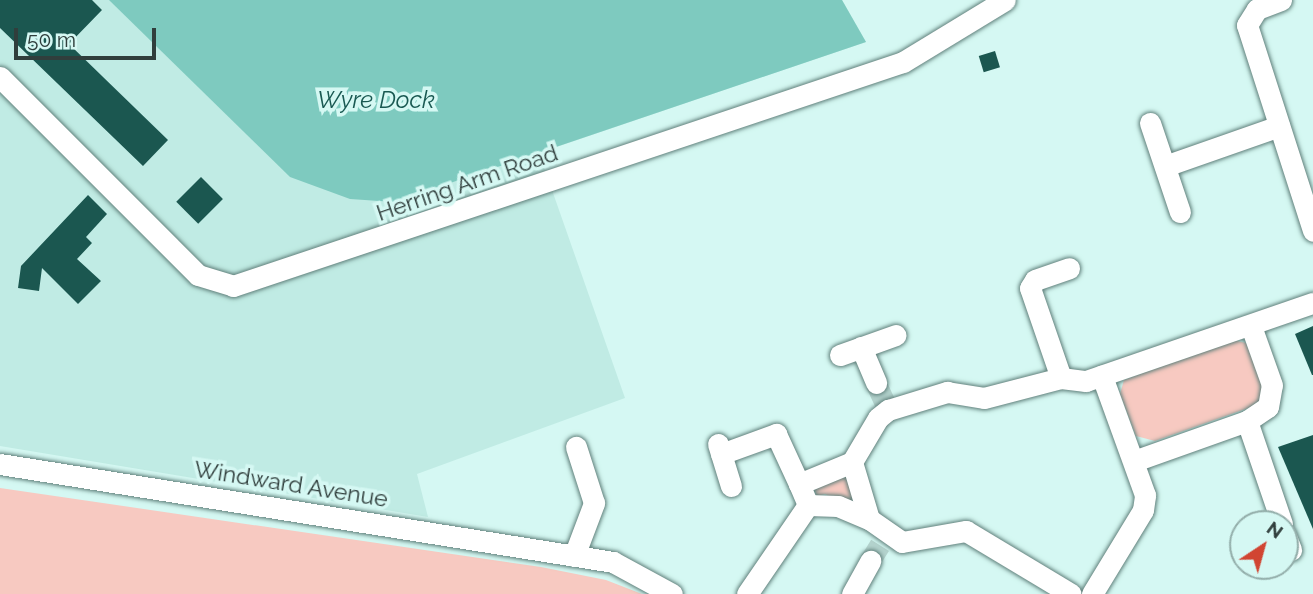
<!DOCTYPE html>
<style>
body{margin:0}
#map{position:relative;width:1313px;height:594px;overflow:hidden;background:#d5f8f3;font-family:Raleway,sans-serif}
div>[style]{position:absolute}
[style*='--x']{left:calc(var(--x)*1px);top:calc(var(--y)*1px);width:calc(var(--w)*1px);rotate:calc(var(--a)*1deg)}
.built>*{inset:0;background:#c0ebe4}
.green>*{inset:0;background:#f7c9c1}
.water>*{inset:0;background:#7ecabf}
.building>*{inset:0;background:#1b5750;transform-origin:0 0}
.minor-tunnel>*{height:21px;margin-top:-10.5px;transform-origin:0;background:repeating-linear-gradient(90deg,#b4d3ce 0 21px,transparent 0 31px)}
.roads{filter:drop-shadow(0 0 2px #60807b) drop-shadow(0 0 2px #60807b)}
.minor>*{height:21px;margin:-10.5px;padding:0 10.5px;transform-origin:10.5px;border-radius:10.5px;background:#fff}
span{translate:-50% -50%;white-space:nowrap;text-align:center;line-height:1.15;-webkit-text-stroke:7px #d5f8f3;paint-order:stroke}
.street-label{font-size:23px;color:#303e3c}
.water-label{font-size:24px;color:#195952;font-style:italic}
.north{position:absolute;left:1229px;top:510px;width:70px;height:70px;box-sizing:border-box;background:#d5f8f3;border:2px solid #93aeaa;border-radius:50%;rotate:36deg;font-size:19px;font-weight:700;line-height:28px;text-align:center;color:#303e3c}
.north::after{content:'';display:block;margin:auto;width:24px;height:32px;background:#d14532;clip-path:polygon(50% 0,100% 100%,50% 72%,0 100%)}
.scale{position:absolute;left:14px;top:28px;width:142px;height:32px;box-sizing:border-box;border:4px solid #303e3c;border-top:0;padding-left:9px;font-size:21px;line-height:24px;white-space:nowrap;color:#303e3c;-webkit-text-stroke:5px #d5f8f3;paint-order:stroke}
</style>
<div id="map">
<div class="built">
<div style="clip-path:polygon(0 0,842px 0,866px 42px,539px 153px,625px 398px,417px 474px,428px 517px,0 446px)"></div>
</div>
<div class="green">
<div style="clip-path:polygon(1233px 340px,1246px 343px,1264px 386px,1263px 397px,1254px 406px,1155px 441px,1136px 436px,1120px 394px,1124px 380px)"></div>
<div style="clip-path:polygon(846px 473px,857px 499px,847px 504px,825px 494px,817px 496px,812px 483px)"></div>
<div style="clip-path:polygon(0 488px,541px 567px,606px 580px,642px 594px,0 594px)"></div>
</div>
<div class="water">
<div style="clip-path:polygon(109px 0,842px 0,866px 42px,394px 202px,350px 199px,290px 177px)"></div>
</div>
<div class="building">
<div style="clip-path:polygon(0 0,92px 0,102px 10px,69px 44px,168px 140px,143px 166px,0 28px)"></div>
<div style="left:995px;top:51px;width:17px;height:17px;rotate:73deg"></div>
<div style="left:201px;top:177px;width:31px;height:35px;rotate:45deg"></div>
<div style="clip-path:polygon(88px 195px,107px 214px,86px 237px,92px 243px,77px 259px,101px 281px,78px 304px,42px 268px,39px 291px,18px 288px,21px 266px)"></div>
<div style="clip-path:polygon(1313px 326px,1313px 375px,1312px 375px,1295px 334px)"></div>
<div style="clip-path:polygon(1313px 435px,1313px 529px,1278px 447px)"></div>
</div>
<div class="minor-tunnel">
<div style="--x:876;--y:383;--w:21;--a:65"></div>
<div style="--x:870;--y:561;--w:19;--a:-58"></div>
</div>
<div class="roads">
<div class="minor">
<div style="--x:1281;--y:0;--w:26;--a:159"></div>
<div style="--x:1257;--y:9;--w:19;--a:122"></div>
<div style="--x:1247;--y:25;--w:216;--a:72.2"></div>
<div style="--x:0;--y:77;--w:280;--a:45"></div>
<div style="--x:198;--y:275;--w:37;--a:17"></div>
<div style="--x:233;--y:286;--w:706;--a:-18.49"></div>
<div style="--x:903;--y:62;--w:119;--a:-31.3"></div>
<div style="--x:1150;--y:123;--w:94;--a:71.4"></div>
<div style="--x:1165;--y:166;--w:121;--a:-19.3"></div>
<div style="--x:861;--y:347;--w:39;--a:67"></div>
<div style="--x:840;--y:355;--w:59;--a:-19.7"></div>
<div style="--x:1061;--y:378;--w:95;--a:-109"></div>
<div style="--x:1030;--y:288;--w:9;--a:-58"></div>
<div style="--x:1035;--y:280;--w:36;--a:-19"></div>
<div style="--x:1247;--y:421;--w:109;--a:71.2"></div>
<div style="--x:718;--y:444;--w:44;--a:72.8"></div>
<div style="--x:721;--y:454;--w:59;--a:-20"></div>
<div style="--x:776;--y:434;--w:55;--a:65.3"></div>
<div style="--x:1134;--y:461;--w:120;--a:-19.5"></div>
<div style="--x:1247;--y:421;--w:25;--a:-34"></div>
<div style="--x:1268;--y:407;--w:22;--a:-80"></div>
<div style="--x:1272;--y:385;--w:63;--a:-109.6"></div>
<div style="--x:852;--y:462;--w:59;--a:73.4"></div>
<div style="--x:0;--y:464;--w:621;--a:9.08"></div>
<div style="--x:613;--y:562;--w:67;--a:28.5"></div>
<div style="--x:808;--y:505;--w:30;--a:2"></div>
<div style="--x:838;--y:506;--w:34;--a:23"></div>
<div style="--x:869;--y:519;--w:40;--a:34.9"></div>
<div style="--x:902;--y:542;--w:65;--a:-9.8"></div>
<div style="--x:966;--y:531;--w:122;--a:31"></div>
<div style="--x:1285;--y:534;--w:17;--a:69"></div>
<div style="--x:574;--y:556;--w:57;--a:-69.3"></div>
<div style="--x:594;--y:503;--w:59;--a:-107.8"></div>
<div style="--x:747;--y:594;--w:108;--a:-55.6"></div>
<div style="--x:808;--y:505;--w:23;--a:-113"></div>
<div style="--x:799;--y:484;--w:57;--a:-22.5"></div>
<div style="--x:852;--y:462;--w:51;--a:-59.4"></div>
<div style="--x:878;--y:418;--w:13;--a:-39"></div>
<div style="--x:888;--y:410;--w:62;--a:-17"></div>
<div style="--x:947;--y:392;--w:37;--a:9"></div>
<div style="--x:984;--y:398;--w:80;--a:-14.6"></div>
<div style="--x:1061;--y:378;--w:25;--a:7"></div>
<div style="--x:1086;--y:381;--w:240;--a:-19"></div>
<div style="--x:852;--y:594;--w:38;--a:-61"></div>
<div style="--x:1092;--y:594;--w:98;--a:-58.7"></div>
<div style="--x:1143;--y:510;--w:15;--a:-82"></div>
<div style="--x:1145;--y:495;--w:127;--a:-109.9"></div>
</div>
</div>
<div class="street-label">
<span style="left:467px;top:183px;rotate:-19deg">Herring Arm Road</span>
<span style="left:291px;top:484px;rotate:9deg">Windward Avenue</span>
</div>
<div class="water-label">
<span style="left:376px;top:100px">Wyre Dock</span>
</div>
<div class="north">N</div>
<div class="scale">50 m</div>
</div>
